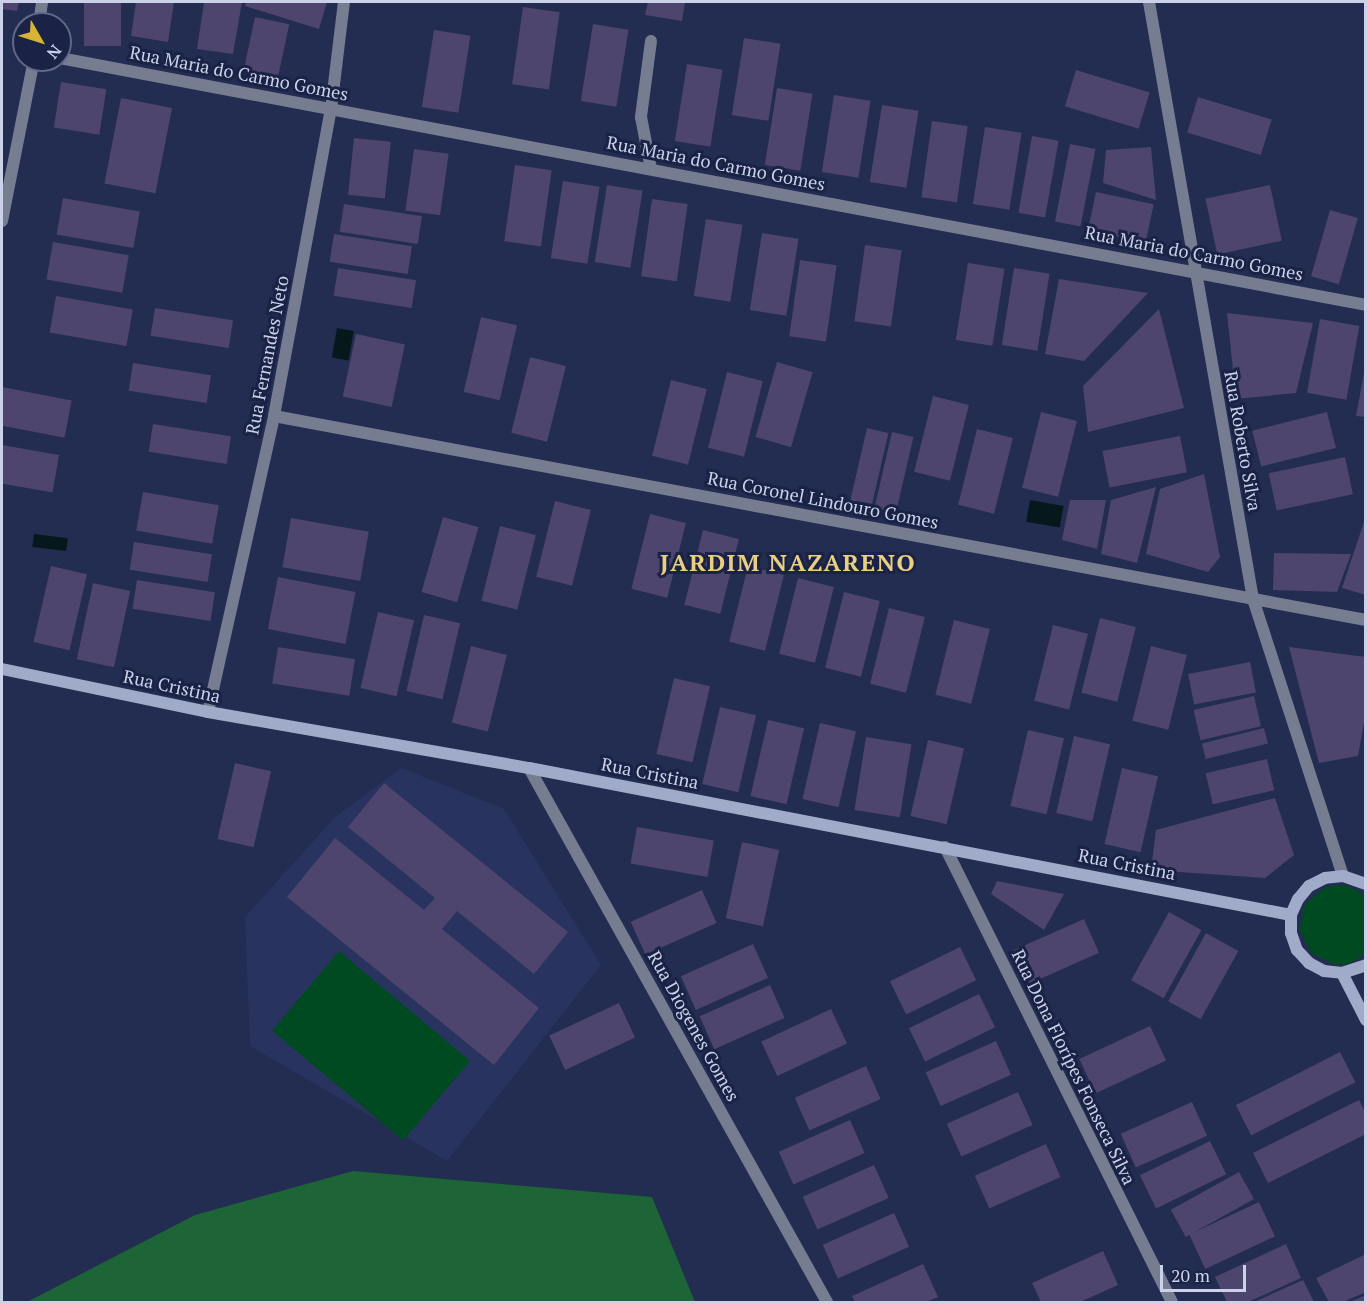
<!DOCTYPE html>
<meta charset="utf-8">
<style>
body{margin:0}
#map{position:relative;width:1367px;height:1304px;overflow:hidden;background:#232c51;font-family:"PT Serif",serif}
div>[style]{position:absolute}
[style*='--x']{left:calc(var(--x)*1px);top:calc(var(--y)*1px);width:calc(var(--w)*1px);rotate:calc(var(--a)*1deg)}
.built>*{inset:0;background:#29335f}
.green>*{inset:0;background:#004a22;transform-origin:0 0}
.forest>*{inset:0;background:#1d6437}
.water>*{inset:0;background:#06181c;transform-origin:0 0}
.building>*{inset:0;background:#4d456e;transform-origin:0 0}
.lane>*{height:12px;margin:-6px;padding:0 6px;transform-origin:6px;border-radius:6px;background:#777d91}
.street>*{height:12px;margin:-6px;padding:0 6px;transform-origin:6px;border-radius:6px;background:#777d91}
.secondary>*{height:12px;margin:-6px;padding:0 6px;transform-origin:6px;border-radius:6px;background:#a0aac9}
span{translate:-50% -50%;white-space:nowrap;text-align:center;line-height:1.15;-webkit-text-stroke:6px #1a2246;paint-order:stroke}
.street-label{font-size:18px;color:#cad1e9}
.district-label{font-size:24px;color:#e8cf82;font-weight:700;letter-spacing:1.5px}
.frame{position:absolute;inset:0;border:3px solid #cad1e9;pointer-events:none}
.north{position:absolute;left:12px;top:12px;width:60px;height:60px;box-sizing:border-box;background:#1a2246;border:2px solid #606887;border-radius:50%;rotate:129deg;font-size:16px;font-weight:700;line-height:24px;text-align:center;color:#cad1e9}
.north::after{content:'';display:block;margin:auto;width:21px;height:27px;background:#d9b434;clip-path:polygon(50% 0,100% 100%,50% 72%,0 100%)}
.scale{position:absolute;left:1160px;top:1265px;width:86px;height:27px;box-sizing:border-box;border:3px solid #cad1e9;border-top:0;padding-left:8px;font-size:18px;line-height:21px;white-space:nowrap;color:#cad1e9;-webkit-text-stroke:4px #1a2246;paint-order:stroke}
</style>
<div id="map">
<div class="built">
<div style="clip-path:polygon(401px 768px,504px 809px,601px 965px,447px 1161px,250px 1046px,245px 917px,335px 817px)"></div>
</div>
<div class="green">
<div style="clip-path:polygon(1336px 885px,1348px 886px,1365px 895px,1365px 954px,1349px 964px,1335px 965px,1311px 953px,1299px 929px,1305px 904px,1324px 888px)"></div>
<div style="left:339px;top:951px;width:171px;height:104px;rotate:40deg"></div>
</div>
<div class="forest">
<div style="clip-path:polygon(353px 1171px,652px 1197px,695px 1302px,27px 1302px,195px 1215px)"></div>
</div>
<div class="water">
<div style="left:337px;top:328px;width:17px;height:30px;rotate:10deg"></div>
<div style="left:1030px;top:500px;width:34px;height:22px;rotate:10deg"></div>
<div style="left:34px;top:534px;width:34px;height:13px;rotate:7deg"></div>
</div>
<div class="building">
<div style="clip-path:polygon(2px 2px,19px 2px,17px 11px,2px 9px)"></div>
<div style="left:84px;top:2px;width:37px;height:44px"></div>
<div style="clip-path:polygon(136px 2px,174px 2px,168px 42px,131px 36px)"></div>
<div style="clip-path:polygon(204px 2px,242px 2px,233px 54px,197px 49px)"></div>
<div style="clip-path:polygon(246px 2px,327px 2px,319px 29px,245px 6px)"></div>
<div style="clip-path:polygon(648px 2px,685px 2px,682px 21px,645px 15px)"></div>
<div style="left:523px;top:7px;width:37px;height:78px;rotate:8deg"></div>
<div style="left:255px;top:17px;width:35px;height:56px;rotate:12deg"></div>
<div style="left:593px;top:24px;width:36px;height:78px;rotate:9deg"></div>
<div style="left:434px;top:30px;width:37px;height:78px;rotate:9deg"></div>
<div style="left:744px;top:38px;width:37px;height:78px;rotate:9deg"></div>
<div style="left:687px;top:64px;width:36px;height:78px;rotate:9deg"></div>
<div style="left:1076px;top:70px;width:77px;height:38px;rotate:17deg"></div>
<div style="left:61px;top:82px;width:46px;height:46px;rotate:9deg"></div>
<div style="left:777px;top:88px;width:36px;height:78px;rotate:9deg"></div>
<div style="left:834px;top:95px;width:37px;height:78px;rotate:9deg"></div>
<div style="left:1198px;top:97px;width:77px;height:37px;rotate:17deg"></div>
<div style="left:121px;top:98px;width:52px;height:87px;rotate:11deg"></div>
<div style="left:882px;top:105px;width:37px;height:78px;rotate:9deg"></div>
<div style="left:932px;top:121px;width:36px;height:77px;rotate:8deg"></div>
<div style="left:985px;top:127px;width:37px;height:78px;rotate:9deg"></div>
<div style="left:1032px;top:136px;width:27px;height:78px;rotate:10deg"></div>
<div style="left:354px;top:138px;width:37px;height:57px;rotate:6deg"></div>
<div style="left:1070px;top:144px;width:26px;height:79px;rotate:11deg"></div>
<div style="clip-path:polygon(1151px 147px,1156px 200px,1103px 183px,1106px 150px)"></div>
<div style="left:414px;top:149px;width:35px;height:62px;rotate:8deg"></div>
<div style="left:515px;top:165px;width:37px;height:77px;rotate:8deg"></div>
<div style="left:563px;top:181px;width:37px;height:78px;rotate:9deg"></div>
<div style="left:607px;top:185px;width:36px;height:78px;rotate:9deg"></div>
<div style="left:1270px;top:185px;width:57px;height:66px;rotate:78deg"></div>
<div style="left:1096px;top:192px;width:59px;height:39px;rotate:12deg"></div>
<div style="left:63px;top:198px;width:78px;height:37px;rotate:10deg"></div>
<div style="left:652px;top:199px;width:36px;height:78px;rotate:8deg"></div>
<div style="left:344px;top:204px;width:79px;height:28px;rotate:9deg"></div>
<div style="left:1330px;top:210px;width:29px;height:69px;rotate:16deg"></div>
<div style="left:706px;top:219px;width:37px;height:78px;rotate:9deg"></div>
<div style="left:762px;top:233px;width:37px;height:78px;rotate:9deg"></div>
<div style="left:334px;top:234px;width:79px;height:28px;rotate:9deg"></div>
<div style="left:53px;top:242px;width:77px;height:38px;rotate:10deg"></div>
<div style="left:865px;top:245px;width:37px;height:77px;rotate:8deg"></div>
<div style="left:800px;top:260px;width:37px;height:77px;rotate:8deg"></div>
<div style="left:968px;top:263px;width:37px;height:78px;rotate:9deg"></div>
<div style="left:338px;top:268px;width:79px;height:28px;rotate:9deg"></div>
<div style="left:1014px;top:268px;width:36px;height:78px;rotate:9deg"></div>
<div style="clip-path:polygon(1059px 279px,1148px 293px,1084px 361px,1045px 354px)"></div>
<div style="left:56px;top:296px;width:78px;height:37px;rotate:10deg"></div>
<div style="left:155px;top:308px;width:79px;height:28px;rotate:9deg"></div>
<div style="clip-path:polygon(1159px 309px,1184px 408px,1088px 432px,1083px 386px)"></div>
<div style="clip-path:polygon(1227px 313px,1313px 323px,1296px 393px,1236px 399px)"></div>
<div style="left:481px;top:317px;width:37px;height:77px;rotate:13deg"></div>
<div style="left:1320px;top:319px;width:40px;height:75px;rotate:10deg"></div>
<div style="left:356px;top:334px;width:50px;height:64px;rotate:12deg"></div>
<div style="left:530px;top:357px;width:37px;height:78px;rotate:14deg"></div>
<div style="left:777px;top:362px;width:37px;height:78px;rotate:16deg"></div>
<div style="left:133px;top:363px;width:79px;height:28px;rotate:9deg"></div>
<div style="left:727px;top:372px;width:37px;height:78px;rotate:14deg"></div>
<div style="clip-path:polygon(1364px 373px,1366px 373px,1366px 417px,1356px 416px)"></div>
<div style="left:671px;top:380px;width:37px;height:78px;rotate:14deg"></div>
<div style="left:2px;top:387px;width:71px;height:38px;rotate:11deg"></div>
<div style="left:933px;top:396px;width:37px;height:78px;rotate:14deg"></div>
<div style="left:1041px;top:412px;width:37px;height:78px;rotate:14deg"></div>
<div style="left:1327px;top:412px;width:37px;height:77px;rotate:76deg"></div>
<div style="left:153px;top:424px;width:79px;height:28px;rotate:9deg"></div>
<div style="left:867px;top:428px;width:22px;height:78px;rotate:13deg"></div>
<div style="left:977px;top:429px;width:37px;height:78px;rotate:14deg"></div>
<div style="left:892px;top:432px;width:22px;height:78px;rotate:13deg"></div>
<div style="left:1180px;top:436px;width:37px;height:79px;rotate:79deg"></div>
<div style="left:2px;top:445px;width:58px;height:38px;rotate:10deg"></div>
<div style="left:1345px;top:457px;width:38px;height:78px;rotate:78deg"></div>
<div style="clip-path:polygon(1204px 474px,1220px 557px,1208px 572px,1146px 554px,1160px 489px)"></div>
<div style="clip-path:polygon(1156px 487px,1137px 563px,1101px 554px,1111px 500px)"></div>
<div style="left:143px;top:492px;width:77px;height:39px;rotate:10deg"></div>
<div style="clip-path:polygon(1070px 500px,1106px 500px,1097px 549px,1062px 540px)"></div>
<div style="left:555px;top:501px;width:37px;height:78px;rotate:14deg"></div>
<div style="left:650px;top:514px;width:37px;height:77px;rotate:14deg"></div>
<div style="clip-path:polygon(1366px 516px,1366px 595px,1342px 588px)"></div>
<div style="left:443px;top:517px;width:37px;height:78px;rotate:16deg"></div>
<div style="left:291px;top:518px;width:79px;height:50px;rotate:10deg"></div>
<div style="left:500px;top:526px;width:37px;height:77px;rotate:14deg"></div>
<div style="left:703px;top:530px;width:37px;height:77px;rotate:14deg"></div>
<div style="left:134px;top:542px;width:79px;height:28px;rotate:9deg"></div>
<div style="clip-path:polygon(1274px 553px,1351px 554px,1337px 592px,1273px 590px)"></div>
<div style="left:51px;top:566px;width:37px;height:78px;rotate:13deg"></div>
<div style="left:748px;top:566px;width:37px;height:78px;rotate:14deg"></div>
<div style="left:278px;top:577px;width:79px;height:53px;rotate:11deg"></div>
<div style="left:798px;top:578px;width:37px;height:78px;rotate:14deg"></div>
<div style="left:137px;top:580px;width:79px;height:29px;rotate:9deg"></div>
<div style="left:93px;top:583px;width:38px;height:78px;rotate:12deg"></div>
<div style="left:844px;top:592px;width:37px;height:78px;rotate:14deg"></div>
<div style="left:889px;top:608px;width:37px;height:78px;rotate:14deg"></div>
<div style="left:378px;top:612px;width:37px;height:78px;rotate:13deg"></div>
<div style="left:424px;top:615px;width:37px;height:78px;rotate:13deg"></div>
<div style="left:1100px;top:618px;width:37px;height:77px;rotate:14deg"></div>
<div style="left:954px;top:620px;width:37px;height:77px;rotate:14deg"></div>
<div style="left:1053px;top:625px;width:36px;height:78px;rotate:14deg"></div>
<div style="left:471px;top:646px;width:37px;height:79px;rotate:14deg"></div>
<div style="left:1151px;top:646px;width:37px;height:77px;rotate:14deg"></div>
<div style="left:278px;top:647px;width:78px;height:37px;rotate:9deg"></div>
<div style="clip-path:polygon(1289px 647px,1366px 657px,1366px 711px,1358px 756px,1319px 763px)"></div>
<div style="left:1250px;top:662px;width:31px;height:63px;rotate:79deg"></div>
<div style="left:674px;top:678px;width:37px;height:78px;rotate:13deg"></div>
<div style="left:1254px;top:696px;width:31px;height:62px;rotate:77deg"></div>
<div style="left:720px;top:707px;width:37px;height:79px;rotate:13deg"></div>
<div style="left:768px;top:720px;width:37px;height:78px;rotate:13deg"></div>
<div style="left:820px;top:723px;width:37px;height:78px;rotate:13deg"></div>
<div style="left:1264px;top:728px;width:16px;height:64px;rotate:76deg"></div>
<div style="left:1028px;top:730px;width:37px;height:78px;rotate:13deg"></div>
<div style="left:1074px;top:736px;width:37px;height:79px;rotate:13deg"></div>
<div style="left:866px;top:737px;width:46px;height:74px;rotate:9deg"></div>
<div style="left:928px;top:740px;width:37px;height:78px;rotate:13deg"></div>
<div style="left:1267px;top:759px;width:32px;height:63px;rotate:77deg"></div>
<div style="left:235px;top:763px;width:37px;height:78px;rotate:13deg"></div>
<div style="left:1122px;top:768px;width:37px;height:78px;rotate:13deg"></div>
<div style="clip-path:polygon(384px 783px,568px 932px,534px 974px,457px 911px,442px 929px,539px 1008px,494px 1065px,287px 897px,335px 838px,424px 910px,435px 898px,348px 827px)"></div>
<div style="clip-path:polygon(1275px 798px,1294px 855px,1265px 878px,1151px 870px,1156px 830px)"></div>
<div style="left:637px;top:827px;width:78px;height:37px;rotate:10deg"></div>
<div style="left:742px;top:842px;width:38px;height:78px;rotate:12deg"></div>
<div style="clip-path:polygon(997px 881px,1064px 894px,1044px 930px,991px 894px)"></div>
<div style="left:702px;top:890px;width:36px;height:78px;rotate:66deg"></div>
<div style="left:1169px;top:912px;width:37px;height:78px;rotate:29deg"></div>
<div style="left:1084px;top:919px;width:37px;height:78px;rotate:66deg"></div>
<div style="left:1206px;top:933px;width:37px;height:78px;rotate:29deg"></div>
<div style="left:753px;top:944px;width:37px;height:79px;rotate:66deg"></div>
<div style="left:960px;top:947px;width:37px;height:78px;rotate:64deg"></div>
<div style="left:770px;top:985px;width:36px;height:77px;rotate:66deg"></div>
<div style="left:979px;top:994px;width:37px;height:78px;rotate:64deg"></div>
<div style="left:619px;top:1003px;width:38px;height:77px;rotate:65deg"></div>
<div style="left:831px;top:1009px;width:38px;height:77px;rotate:65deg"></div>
<div style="left:1150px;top:1026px;width:38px;height:78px;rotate:65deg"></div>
<div style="left:996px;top:1041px;width:37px;height:77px;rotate:66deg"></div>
<div style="left:1340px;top:1052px;width:34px;height:117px;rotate:63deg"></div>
<div style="left:866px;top:1066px;width:36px;height:78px;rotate:66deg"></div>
<div style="left:1018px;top:1092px;width:36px;height:78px;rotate:66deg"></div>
<div style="clip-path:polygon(1359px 1100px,1366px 1114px,1366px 1134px,1268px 1183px,1253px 1153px)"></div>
<div style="left:1192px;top:1102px;width:37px;height:78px;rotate:66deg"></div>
<div style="left:850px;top:1120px;width:36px;height:78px;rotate:66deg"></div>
<div style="left:1210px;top:1141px;width:37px;height:78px;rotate:64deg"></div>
<div style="left:1046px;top:1144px;width:36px;height:78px;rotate:66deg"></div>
<div style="left:874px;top:1165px;width:36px;height:78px;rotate:66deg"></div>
<div style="left:1239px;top:1172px;width:31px;height:78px;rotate:61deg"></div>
<div style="left:1259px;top:1202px;width:38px;height:77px;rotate:65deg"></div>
<div style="left:894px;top:1213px;width:37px;height:78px;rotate:66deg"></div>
<div style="clip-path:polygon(1286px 1244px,1301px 1278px,1248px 1302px,1227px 1302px,1215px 1277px)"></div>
<div style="clip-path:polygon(1103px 1251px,1118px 1285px,1080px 1302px,1041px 1302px,1032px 1283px)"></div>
<div style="clip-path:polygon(1366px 1254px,1366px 1292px,1343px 1302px,1329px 1302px,1316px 1278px)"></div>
<div style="clip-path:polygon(923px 1264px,938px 1297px,926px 1302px,855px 1302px,852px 1296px)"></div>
<div style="clip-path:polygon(1303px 1280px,1314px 1302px,1254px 1302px)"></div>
<div style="clip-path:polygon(1366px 1295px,1366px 1302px,1350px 1302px)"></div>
</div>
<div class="lane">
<div style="--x:651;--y:41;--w:77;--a:97.5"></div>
<div style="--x:641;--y:117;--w:53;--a:79.1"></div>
</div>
<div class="street">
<div style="--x:1149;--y:2;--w:606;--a:80.12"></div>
<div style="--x:1253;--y:599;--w:291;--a:72"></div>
<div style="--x:39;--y:24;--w:22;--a:-82"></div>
<div style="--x:60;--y:58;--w:1329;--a:10.71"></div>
<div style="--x:2;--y:221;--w:164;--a:-78.8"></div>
<div style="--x:274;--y:416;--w:1111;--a:10.58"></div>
<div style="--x:208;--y:712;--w:303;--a:-77.4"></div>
<div style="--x:274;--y:416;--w:312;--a:-79.5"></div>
<div style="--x:331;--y:109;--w:108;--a:-83.1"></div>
<div style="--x:529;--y:768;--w:612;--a:60.84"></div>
<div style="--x:945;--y:847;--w:508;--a:63.49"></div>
</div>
<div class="secondary">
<div style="--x:2;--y:669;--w:210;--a:11.8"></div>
<div style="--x:208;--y:712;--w:326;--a:9.9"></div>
<div style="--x:529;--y:768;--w:776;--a:10.92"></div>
<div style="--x:1366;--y:884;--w:24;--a:-161"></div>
<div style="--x:1343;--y:876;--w:18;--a:174"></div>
<div style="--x:1325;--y:878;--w:18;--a:153"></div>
<div style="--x:1309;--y:886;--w:17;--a:130"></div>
<div style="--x:1298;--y:899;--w:17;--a:114"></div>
<div style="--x:1291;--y:915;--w:18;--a:90"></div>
<div style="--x:1291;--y:933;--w:18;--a:71"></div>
<div style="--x:1297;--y:950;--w:18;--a:47"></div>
<div style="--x:1309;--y:963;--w:17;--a:28"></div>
<div style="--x:1324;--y:971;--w:18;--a:6"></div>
<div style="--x:1342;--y:973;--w:25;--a:-18"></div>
<div style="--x:1342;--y:973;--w:53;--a:62.9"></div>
</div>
<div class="street-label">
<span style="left:239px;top:73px;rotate:11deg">Rua Maria do Carmo Gomes</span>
<span style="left:716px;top:163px;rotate:11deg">Rua Maria do Carmo Gomes</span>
<span style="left:1194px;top:253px;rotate:11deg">Rua Maria do Carmo Gomes</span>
<span style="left:267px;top:355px;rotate:-79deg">Rua Fernandes Neto</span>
<span style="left:1243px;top:441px;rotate:80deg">Rua Roberto Silva</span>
<span style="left:823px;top:500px;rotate:11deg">Rua Coronel Lindouro Gomes</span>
<span style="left:172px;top:686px;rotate:12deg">Rua Cristina</span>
<span style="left:650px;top:773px;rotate:11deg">Rua Cristina</span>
<span style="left:1127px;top:864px;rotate:11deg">Rua Cristina</span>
<span style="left:694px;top:1026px;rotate:61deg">Rua Diogenes Gomes</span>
<span style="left:1074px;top:1067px;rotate:64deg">Rua Dona Florípes Fonseca Silva</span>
</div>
<div class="district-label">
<span style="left:788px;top:563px">JARDIM NAZARENO</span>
</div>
<div class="frame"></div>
<div class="north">N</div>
<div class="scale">20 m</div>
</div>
